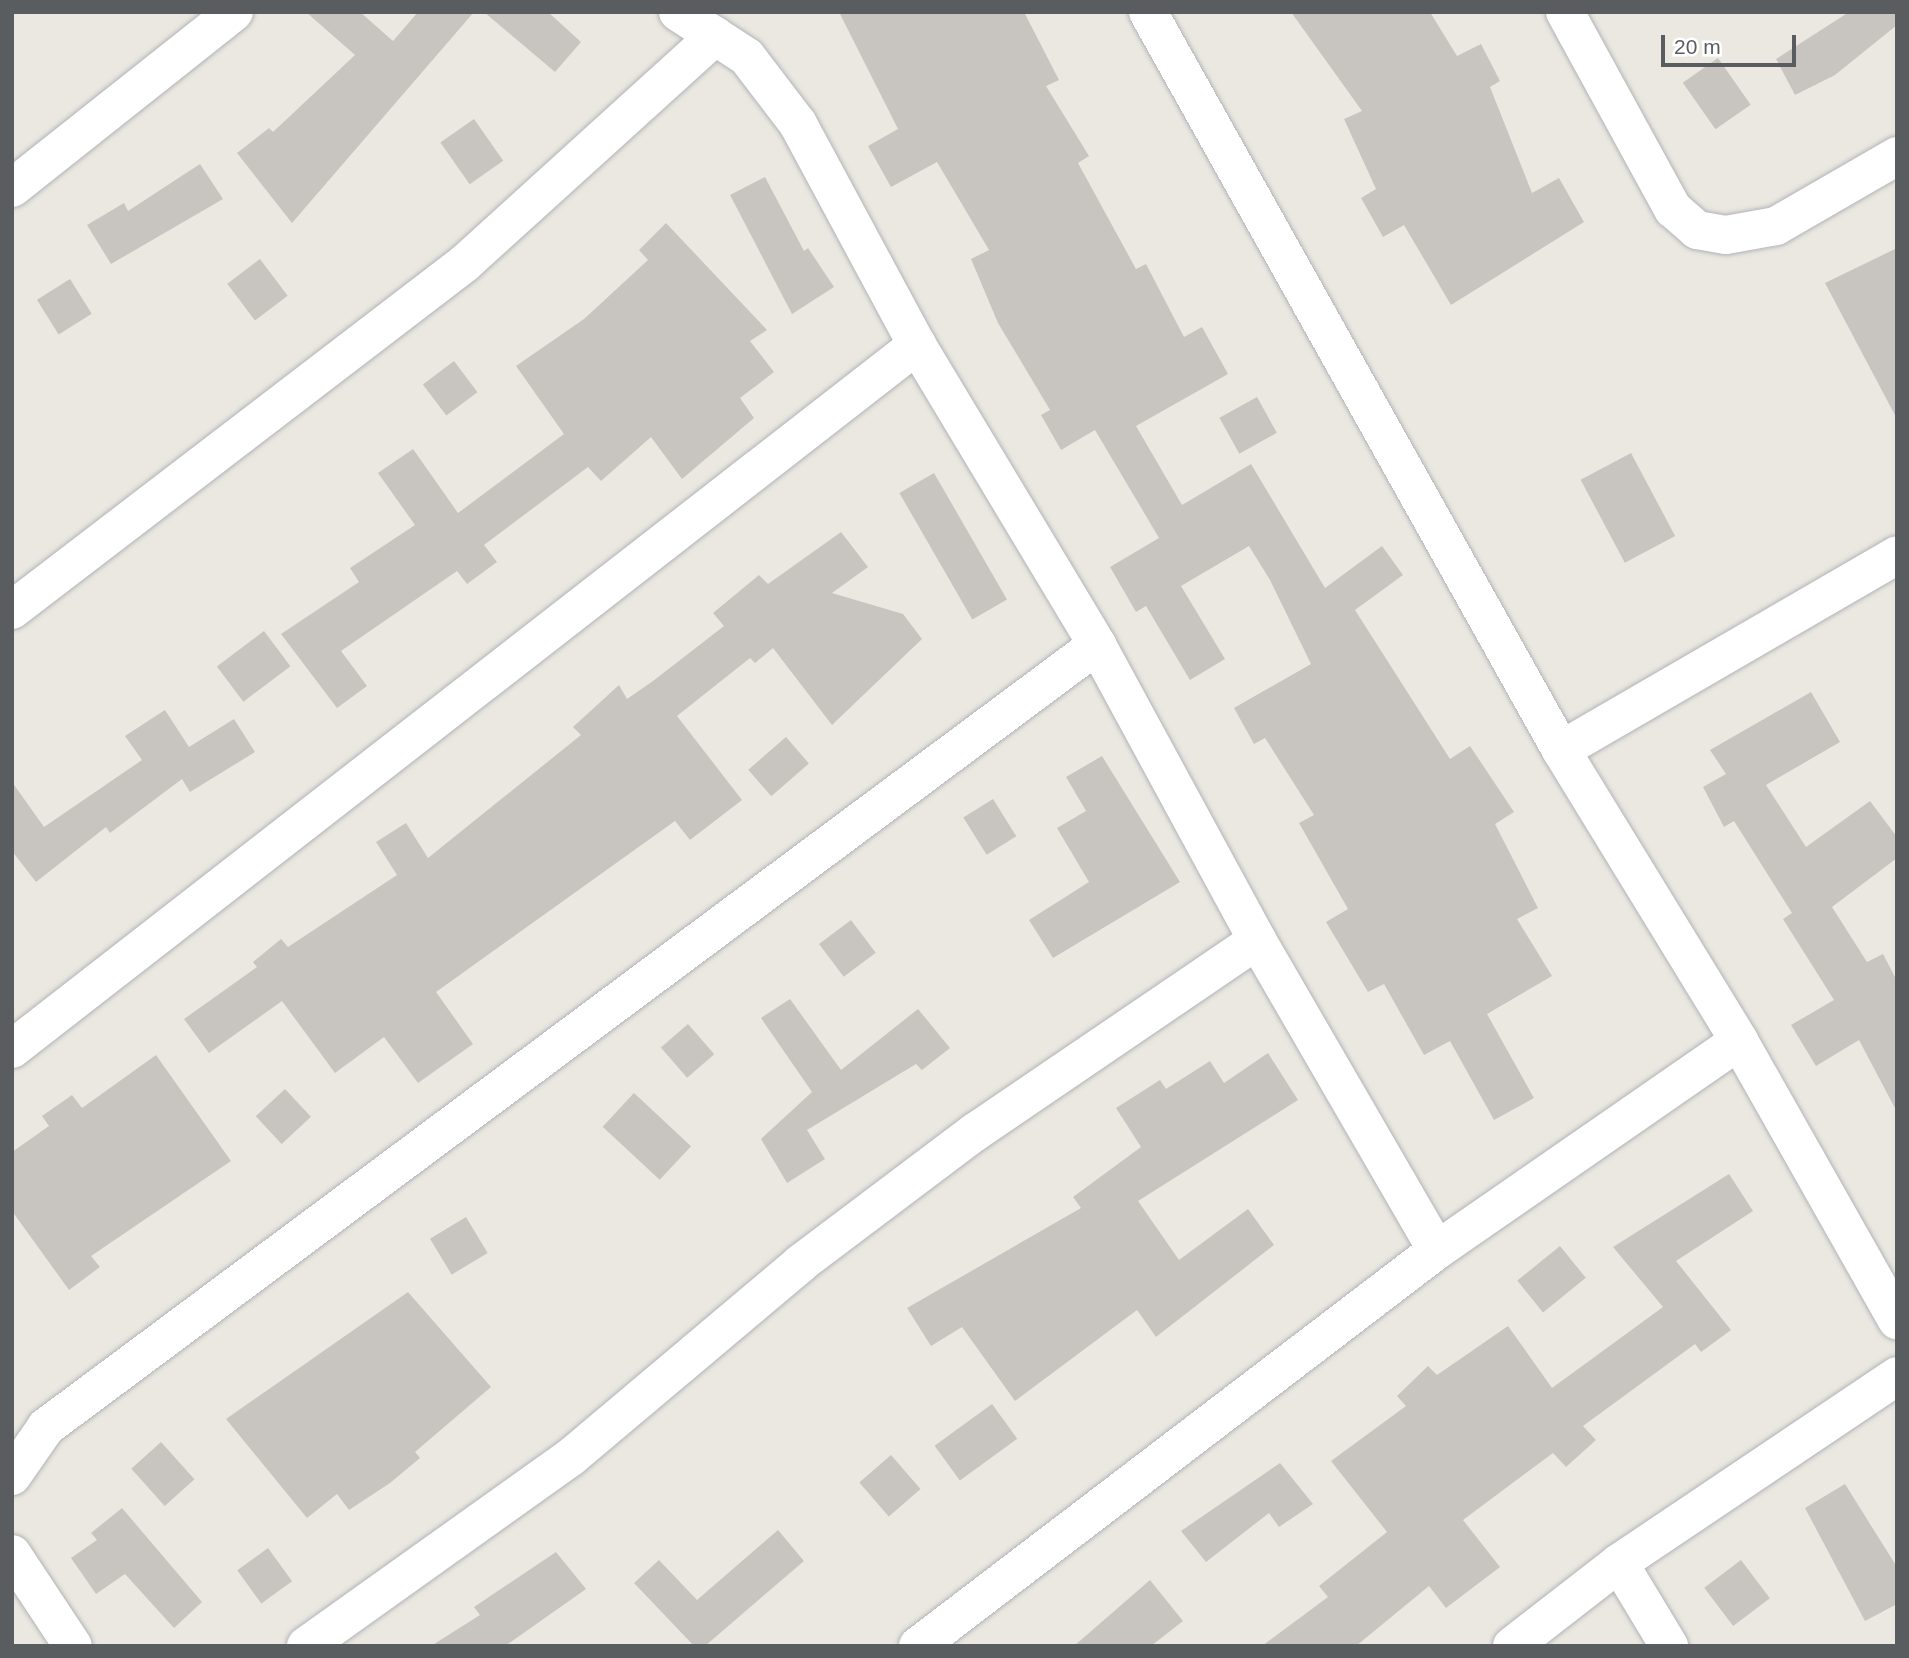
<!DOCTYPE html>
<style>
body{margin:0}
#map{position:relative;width:1909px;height:1658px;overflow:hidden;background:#ebe8e1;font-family:Arial,sans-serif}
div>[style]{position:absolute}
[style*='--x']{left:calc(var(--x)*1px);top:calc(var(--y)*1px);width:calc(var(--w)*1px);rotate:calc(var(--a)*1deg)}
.building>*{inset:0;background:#c8c5c0;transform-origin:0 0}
.roads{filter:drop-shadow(0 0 2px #b1b4b7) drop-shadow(0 0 2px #b1b4b7)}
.minor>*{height:38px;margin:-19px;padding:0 19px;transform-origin:19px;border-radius:19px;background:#fff}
span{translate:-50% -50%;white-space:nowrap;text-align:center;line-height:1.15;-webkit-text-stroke:5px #fff;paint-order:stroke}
.frame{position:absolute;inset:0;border:14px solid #5a5d60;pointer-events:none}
.scale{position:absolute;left:1661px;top:35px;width:135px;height:32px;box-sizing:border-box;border:4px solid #5a5d60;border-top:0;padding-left:9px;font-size:21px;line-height:24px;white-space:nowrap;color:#5a5d60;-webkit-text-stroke:5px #fff;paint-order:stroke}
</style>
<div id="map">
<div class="building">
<div style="clip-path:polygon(306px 12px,360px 12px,393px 41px,418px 12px,474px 12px,292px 223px,237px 153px,269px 128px,273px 132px,355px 55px)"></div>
<div style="clip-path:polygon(484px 12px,548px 12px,581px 42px,555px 72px)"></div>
<div style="clip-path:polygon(839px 12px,1024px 12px,1059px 80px,1046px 86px,1089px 156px,1078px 163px,1136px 269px,1146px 264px,1184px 337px,1202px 327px,1228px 374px,1136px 426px,1182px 505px,1251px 464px,1325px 588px,1382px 546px,1403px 575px,1355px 610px,1450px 759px,1470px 746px,1514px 812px,1495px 824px,1538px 908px,1517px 919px,1552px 976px,1487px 1014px,1534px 1098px,1494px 1120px,1450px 1041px,1424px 1055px,1384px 984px,1368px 992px,1326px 922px,1348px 909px,1299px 823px,1314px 815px,1265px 738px,1254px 744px,1234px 708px,1311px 664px,1270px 580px,1249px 546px,1181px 586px,1225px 659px,1190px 680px,1146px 606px,1136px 612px,1110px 567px,1159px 538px,1095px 430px,1061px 450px,1041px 415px,1050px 410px,998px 323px,971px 259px,989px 250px,937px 162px,891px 187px,868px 146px,898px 129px)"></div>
<div style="clip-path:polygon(1291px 12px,1430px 12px,1457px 56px,1481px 44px,1500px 81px,1490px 87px,1532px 193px,1559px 178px,1584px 222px,1451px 305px,1404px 225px,1383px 237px,1361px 198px,1376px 189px,1344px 119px,1362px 111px)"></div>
<div style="clip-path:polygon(1849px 12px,1897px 12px,1897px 25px,1835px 75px,1795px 95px,1776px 59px)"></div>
<div style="left:1718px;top:58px;width:57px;height:43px;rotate:55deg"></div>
<div style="left:474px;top:119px;width:51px;height:41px;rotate:55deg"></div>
<div style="clip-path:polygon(200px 164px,223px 199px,111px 264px,87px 225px,124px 203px,128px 211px)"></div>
<div style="clip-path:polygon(765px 177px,804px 251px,808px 248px,834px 287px,792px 314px,730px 195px)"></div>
<div style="clip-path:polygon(666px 223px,767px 330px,750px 341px,774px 372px,740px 398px,754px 418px,682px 479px,651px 437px,601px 481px,588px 467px,484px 545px,497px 562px,467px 584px,457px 571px,341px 651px,367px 686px,337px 708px,281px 634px,359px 582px,350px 568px,415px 525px,378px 473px,413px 449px,458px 513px,564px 434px,516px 366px,584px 319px,648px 260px,639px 250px)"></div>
<div style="clip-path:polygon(1897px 248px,1897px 419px,1825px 283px)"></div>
<div style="left:260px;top:259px;width:46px;height:41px;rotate:53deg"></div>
<div style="left:70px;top:279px;width:41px;height:39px;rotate:58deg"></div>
<div style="left:454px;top:361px;width:39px;height:39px;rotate:53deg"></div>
<div style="left:1257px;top:397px;width:41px;height:43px;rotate:61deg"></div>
<div style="left:1631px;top:453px;width:94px;height:57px;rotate:62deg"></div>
<div style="left:934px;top:473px;width:146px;height:40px;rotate:60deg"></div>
<div style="clip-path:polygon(841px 532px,868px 567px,832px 593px,903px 614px,922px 639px,832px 725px,773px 648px,755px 663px,750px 658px,677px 716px,742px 800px,690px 840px,675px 821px,436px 992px,473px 1044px,418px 1083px,384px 1037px,335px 1073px,282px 1001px,209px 1053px,184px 1019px,257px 967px,253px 962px,281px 939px,288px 947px,397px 875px,376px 842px,406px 823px,428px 858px,581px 735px,573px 727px,619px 685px,627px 699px,653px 681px,724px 626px,713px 613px,759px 575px,768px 584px)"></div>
<div style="left:264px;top:631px;width:44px;height:59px;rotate:53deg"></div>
<div style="clip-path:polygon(1811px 692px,1840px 742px,1766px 785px,1806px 847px,1870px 801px,1897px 837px,1897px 858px,1832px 907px,1867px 962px,1883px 954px,1897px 981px,1897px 1112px,1859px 1040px,1816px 1066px,1791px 1025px,1834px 1000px,1783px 919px,1792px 913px,1734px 821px,1724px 827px,1703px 787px,1726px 774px,1710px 750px)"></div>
<div style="clip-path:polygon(165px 710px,189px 747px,234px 719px,255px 752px,190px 792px,182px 779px,110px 833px,106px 827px,36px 882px,12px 851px,12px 782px,44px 827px,142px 760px,125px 736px)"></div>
<div style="left:786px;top:737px;width:35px;height:50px;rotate:49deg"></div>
<div style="clip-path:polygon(1102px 756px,1180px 882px,1053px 958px,1029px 920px,1089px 882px,1057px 828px,1086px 811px,1066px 777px)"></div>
<div style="left:993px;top:799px;width:44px;height:35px;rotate:58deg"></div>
<div style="left:851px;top:920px;width:41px;height:40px;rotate:53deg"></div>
<div style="clip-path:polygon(790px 999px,841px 1070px,918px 1009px,950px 1048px,922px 1070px,916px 1064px,807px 1130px,825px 1159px,787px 1183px,761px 1139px,812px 1092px,761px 1018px)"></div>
<div style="left:688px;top:1024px;width:40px;height:36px;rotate:49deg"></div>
<div style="clip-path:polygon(1268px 1053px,1298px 1100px,1138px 1201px,1179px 1260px,1248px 1209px,1274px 1245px,1156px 1337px,1137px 1310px,1015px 1401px,962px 1327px,931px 1346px,907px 1308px,1081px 1208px,1073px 1197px,1141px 1147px,1116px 1108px,1160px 1080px,1166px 1089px,1210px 1061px,1224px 1083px)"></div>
<div style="clip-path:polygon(156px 1055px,231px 1161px,91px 1256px,100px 1267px,69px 1290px,12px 1211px,12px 1152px,49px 1126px,42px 1116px,72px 1095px,82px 1108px)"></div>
<div style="left:285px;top:1089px;width:38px;height:40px;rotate:47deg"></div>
<div style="left:634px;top:1093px;width:78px;height:46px;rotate:43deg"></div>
<div style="clip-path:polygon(1729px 1174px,1753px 1211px,1676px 1261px,1731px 1330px,1701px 1352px,1695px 1344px,1583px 1426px,1596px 1440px,1566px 1467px,1553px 1453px,1463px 1520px,1500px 1567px,1446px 1608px,1429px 1586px,1356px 1646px,1262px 1646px,1328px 1597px,1319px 1586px,1387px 1532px,1331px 1461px,1406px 1406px,1397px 1396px,1428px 1366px,1437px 1375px,1508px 1326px,1552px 1388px,1663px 1307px,1613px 1247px)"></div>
<div style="left:466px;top:1217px;width:42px;height:42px;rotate:59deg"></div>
<div style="left:1560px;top:1246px;width:41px;height:55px;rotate:51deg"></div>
<div style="clip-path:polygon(408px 1292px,491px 1387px,415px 1452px,420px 1458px,390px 1483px,349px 1510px,337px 1494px,307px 1518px,226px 1419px)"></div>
<div style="left:992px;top:1404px;width:43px;height:71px;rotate:54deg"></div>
<div style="left:161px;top:1442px;width:50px;height:40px;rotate:48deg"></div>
<div style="left:891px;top:1455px;width:45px;height:42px;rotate:49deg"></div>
<div style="clip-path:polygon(1280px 1463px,1313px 1504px,1279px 1527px,1269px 1513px,1206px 1562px,1181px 1531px)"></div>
<div style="clip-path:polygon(1845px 1484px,1897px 1567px,1897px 1604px,1865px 1621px,1805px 1508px)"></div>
<div style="clip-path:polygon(122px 1508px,202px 1602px,174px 1628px,125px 1574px,96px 1594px,71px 1558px,97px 1540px,91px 1533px)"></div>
<div style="clip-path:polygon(778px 1530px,804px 1561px,705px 1646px,694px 1646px,634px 1583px,659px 1560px,697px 1600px)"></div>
<div style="left:268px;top:1548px;width:41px;height:38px;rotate:54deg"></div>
<div style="clip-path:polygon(556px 1552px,586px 1589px,505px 1646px,431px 1646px,480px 1615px,474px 1607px)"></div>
<div style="left:1741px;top:1560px;width:48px;height:46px;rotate:53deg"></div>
<div style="clip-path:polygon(1150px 1580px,1183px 1621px,1151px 1646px,1074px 1646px)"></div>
</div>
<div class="roads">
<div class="minor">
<div style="--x:678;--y:12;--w:82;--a:33.1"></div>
<div style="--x:747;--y:57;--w:84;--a:52.7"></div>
<div style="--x:798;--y:124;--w:251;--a:61.7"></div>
<div style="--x:917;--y:345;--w:350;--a:59"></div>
<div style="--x:1097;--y:645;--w:336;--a:61.5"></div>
<div style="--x:1257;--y:940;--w:358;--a:59.9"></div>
<div style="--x:1148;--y:12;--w:846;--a:60.77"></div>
<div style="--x:1561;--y:750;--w:341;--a:58.5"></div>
<div style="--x:1739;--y:1041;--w:321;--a:60.5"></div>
<div style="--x:1565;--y:12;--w:225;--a:61.3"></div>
<div style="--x:1673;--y:209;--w:32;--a:41"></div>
<div style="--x:1697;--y:230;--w:29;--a:10"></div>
<div style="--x:1726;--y:235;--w:51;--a:-10.2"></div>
<div style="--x:1776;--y:226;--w:140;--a:-30"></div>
<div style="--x:12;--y:188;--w:283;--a:-38.4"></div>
<div style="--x:12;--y:610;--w:571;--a:-37.45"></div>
<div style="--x:465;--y:263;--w:338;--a:-42.2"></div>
<div style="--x:1561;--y:750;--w:388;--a:-30.1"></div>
<div style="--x:12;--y:1049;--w:1147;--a:-37.88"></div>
<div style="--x:12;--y:1476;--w:60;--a:-55.2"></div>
<div style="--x:46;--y:1427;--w:1310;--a:-36.65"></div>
<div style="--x:12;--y:1554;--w:110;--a:56.5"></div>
<div style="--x:1619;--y:1563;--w:97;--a:58.9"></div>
<div style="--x:306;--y:1646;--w:325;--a:-35.5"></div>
<div style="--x:571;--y:1457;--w:301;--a:-40.1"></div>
<div style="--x:801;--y:1263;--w:218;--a:-37"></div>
<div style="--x:975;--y:1132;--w:341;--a:-34.2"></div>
<div style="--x:918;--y:1646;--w:653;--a:-37.34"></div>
<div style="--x:1437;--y:1250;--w:367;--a:-34.7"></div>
<div style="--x:1512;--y:1646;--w:135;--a:-37.8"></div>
<div style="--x:1619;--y:1563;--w:335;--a:-33.9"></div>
</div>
</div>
<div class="frame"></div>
<div class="scale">20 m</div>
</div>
